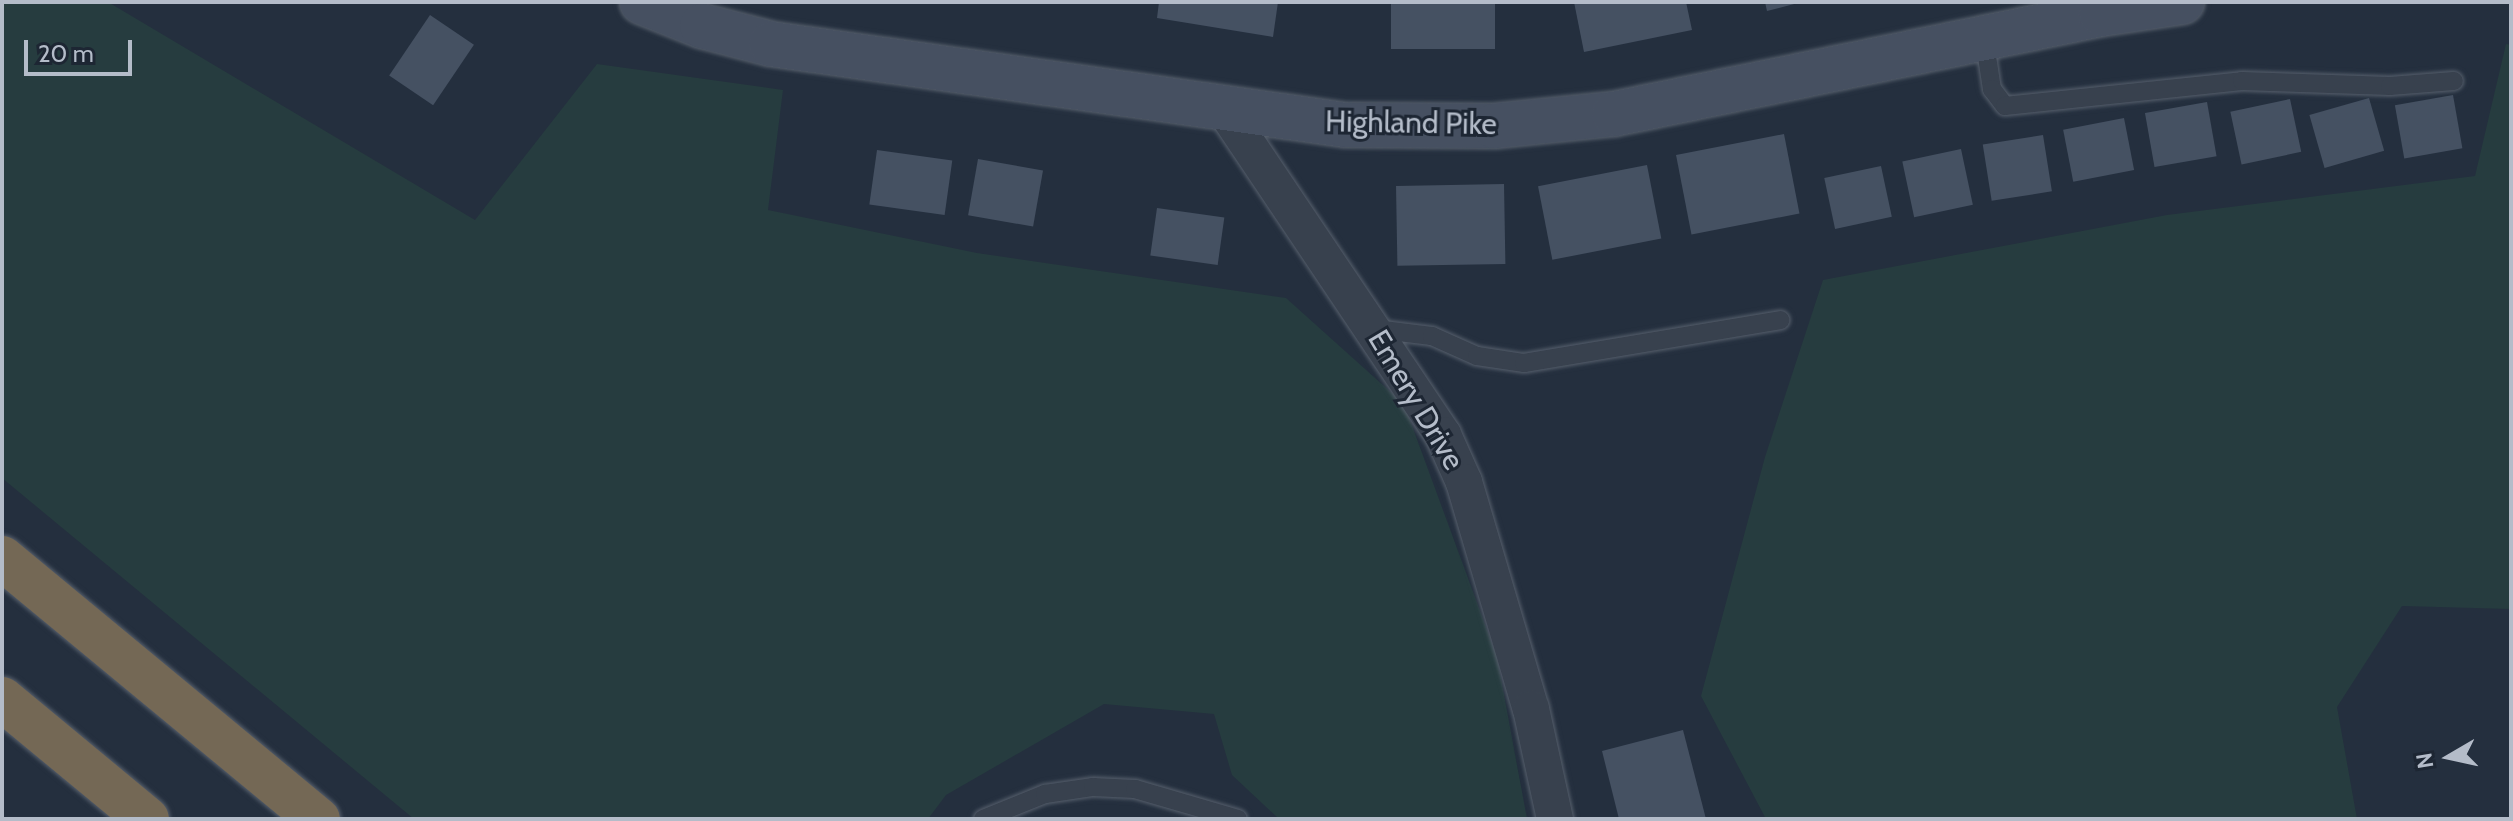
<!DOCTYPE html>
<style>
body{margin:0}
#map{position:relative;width:2513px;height:821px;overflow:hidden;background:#242f3e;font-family:Cabin,sans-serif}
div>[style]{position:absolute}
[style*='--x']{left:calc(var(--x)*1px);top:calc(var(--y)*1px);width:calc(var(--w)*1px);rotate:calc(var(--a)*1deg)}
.green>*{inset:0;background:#263c3f}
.building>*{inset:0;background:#455162;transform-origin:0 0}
.roads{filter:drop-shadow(0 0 2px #565f6c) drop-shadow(0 0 2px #565f6c)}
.lane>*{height:18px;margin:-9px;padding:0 9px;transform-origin:9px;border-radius:9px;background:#38414e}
.street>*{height:36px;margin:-18px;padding:0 18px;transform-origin:18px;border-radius:18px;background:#38414e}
.secondary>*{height:44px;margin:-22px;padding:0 22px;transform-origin:22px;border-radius:22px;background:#465061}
.highway>*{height:44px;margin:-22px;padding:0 22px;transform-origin:22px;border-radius:22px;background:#746855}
span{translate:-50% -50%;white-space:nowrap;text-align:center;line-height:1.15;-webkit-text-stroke:6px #1d2633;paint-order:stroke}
.street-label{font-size:30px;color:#b4bcc9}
.frame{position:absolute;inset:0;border:4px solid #b4bcc9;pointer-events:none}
.north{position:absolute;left:2409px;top:717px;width:80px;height:80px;-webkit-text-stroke:6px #1d2633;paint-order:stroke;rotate:261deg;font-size:22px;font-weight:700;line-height:32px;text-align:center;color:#b4bcc9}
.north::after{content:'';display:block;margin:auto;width:28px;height:36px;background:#b4bcc9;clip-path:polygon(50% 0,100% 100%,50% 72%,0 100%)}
.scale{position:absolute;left:24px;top:40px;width:108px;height:36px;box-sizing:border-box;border:4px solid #b4bcc9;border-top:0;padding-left:10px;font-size:24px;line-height:28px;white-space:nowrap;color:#b4bcc9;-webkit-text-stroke:6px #1d2633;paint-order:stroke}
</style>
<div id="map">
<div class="green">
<div style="clip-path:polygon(2px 2px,108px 2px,475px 220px,597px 64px,783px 90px,768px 210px,977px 253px,1286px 298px,1404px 404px,1497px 657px,1527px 819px,1279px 819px,1232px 775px,1214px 714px,1104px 704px,946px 795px,928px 819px,414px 819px,2px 478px)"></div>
<div style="clip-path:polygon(2506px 44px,2511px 45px,2511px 609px,2402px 606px,2337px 707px,2357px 819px,1766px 819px,1701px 696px,1765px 457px,1823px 280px,2167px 215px,2475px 176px)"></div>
</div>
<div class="building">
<div style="clip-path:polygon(1159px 2px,1278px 2px,1273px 37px,1157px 18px)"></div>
<div style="left:1391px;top:2px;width:104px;height:47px"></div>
<div style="clip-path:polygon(1574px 2px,1686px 2px,1692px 30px,1584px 52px)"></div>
<div style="clip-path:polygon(1765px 2px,1798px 2px,1798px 3px,1767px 11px)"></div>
<div style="left:430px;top:15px;width:53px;height:73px;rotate:34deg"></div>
<div style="left:2453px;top:95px;width:54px;height:59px;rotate:80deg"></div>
<div style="left:2369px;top:98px;width:55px;height:62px;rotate:74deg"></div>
<div style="left:2290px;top:99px;width:54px;height:61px;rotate:78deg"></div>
<div style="left:2207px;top:102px;width:55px;height:63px;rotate:80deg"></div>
<div style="left:2124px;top:118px;width:53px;height:62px;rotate:79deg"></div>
<div style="left:1784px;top:134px;width:81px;height:110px;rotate:79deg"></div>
<div style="left:2043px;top:135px;width:57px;height:61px;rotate:81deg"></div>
<div style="left:1961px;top:149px;width:57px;height:60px;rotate:78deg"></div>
<div style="left:877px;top:150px;width:76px;height:55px;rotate:8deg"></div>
<div style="left:978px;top:159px;width:66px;height:57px;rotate:10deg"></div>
<div style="left:1647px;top:165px;width:75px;height:111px;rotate:79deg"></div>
<div style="left:1881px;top:166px;width:52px;height:58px;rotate:78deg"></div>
<div style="left:1504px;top:184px;width:80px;height:108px;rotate:89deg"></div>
<div style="left:1157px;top:208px;width:68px;height:48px;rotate:8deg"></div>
<div style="clip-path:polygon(1683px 730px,1706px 819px,1619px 819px,1602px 751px)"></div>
</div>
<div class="roads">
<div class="lane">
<div style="--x:1984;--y:37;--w:53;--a:81.3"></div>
<div style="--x:1992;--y:89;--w:21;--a:53"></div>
<div style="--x:2005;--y:106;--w:238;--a:-6"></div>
<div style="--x:2242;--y:81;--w:148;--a:1.9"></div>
<div style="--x:2390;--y:86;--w:64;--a:-4.5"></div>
<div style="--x:1375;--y:329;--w:57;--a:7"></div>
<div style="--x:1432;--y:336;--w:49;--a:24"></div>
<div style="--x:1477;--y:356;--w:48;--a:8.5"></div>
<div style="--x:1524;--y:363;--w:260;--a:-9.5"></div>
<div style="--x:983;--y:819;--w:67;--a:-22"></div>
<div style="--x:1045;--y:794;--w:49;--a:-8.3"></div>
<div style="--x:1093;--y:787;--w:42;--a:2.7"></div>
<div style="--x:1135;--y:789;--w:107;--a:16.2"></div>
</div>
<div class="street">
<div style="--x:1224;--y:109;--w:393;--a:56.1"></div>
<div style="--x:1443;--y:435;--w:51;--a:65.9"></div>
<div style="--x:1464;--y:482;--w:237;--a:73.6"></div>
<div style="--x:1531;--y:709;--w:113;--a:77.7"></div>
</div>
<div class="secondary">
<div style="--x:642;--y:2;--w:65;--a:21.8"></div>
<div style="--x:702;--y:26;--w:71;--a:14.6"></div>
<div style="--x:771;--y:44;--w:580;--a:8.03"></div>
<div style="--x:1345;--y:125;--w:149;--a:0.4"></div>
<div style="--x:1494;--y:126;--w:121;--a:-5.7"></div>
<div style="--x:1614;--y:114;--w:497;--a:-11.6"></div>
<div style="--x:2101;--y:14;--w:82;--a:-8.4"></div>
</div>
<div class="highway">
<div style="--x:2;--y:558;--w:410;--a:39.6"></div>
<div style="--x:2;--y:699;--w:188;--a:39.6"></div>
</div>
</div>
<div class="street-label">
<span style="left:1411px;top:123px;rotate:1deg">Highland Pike</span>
<span style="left:1416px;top:400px;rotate:59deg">Emery Drive</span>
</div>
<div class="frame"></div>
<div class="north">N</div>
<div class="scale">20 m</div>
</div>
